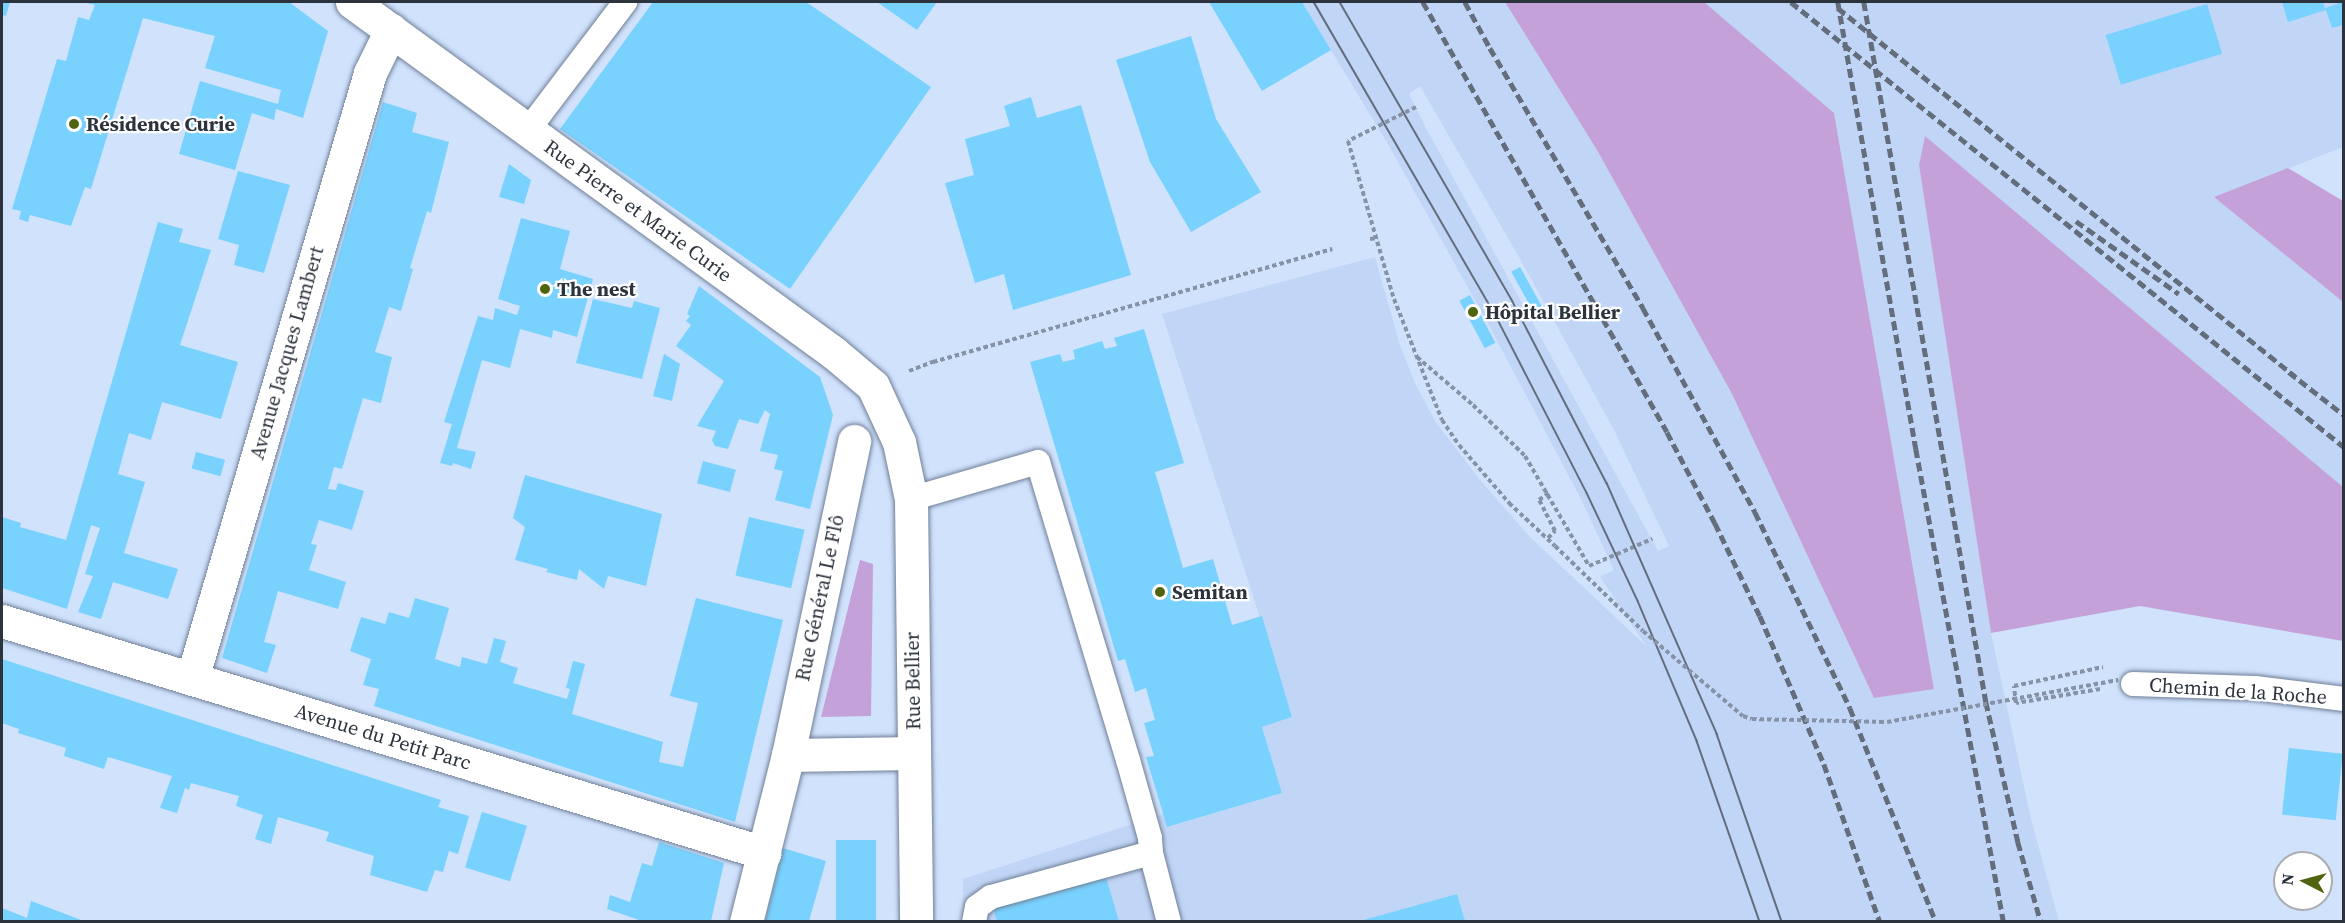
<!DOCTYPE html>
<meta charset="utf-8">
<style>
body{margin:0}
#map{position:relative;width:2345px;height:923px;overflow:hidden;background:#d0e2fc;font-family:"Source Serif 4",serif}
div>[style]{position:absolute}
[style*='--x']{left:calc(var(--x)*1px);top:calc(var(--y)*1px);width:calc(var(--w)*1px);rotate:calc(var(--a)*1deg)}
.built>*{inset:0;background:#c1d6f6}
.green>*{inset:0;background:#c4a2d9}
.building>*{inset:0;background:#79d2fe;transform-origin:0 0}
.path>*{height:4px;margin-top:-2px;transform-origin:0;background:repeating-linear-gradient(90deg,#8693a6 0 4.5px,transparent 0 7.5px)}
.roads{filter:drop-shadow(0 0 2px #707f97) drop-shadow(0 0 2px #707f97)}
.lane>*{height:24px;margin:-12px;padding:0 12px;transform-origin:12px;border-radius:12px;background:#fff}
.street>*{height:33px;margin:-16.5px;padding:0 16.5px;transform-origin:16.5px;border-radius:16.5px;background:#fff}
.tram>*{height:1.5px;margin:-0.75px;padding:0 0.75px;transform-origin:0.75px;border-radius:0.75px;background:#636d7c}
.rail>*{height:4.5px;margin-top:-2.25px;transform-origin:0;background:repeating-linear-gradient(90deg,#636d7c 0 9px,transparent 0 13.5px)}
.path-bridge>*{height:4px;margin-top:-2px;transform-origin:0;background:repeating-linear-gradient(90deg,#8693a6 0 4.5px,transparent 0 7.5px)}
.dots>*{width:16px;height:16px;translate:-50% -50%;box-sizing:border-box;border:3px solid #fff;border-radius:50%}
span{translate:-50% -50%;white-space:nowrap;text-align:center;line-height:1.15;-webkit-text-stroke:4.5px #fff;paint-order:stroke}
.poi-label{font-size:20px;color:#2d333d;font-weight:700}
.left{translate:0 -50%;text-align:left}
.street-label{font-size:20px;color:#2d333d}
.frame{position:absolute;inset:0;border:3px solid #2d333d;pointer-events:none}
.north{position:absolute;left:2273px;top:851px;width:60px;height:60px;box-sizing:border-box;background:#fff;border:2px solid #abadb1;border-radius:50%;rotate:276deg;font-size:16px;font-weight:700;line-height:24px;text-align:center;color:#2d333d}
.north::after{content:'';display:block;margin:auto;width:21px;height:27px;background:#50640f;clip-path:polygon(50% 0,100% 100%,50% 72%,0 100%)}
</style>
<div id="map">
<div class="built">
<div style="clip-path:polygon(evenodd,1302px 2px,1505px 2px,1597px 150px,1732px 394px,1874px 698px,1934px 688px,1834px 114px,1704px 2px,2343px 2px,2343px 147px,2215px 197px,2343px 302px,2343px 487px,1925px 137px,1919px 165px,1991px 633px,2031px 819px,2059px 921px,963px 922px,963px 879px,1163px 814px,1168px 827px,1282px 793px,1262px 727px,1292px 717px,1162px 314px,1375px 257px,1400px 345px,1415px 383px,1435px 421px,1480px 480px,1529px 536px,1647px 647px,1600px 577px,1614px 570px,1581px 499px,1486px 320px,1389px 146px,1302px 2px,1420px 86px,1519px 257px,1614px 430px,1669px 546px,1658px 551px,1426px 128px,1409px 94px,1420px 86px)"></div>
</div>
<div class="green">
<div style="clip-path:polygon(1505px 2px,1704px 2px,1834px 113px,1934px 689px,1874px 698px,1732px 394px,1597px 150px)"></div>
<div style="clip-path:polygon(1925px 136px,2343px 487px,2343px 641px,2140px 606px,1991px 633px,1919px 165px)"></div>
<div style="clip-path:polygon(2288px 168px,2343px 201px,2343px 302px,2214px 197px)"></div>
<div style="clip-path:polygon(860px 560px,873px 564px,871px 716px,821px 717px)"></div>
</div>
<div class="building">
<div style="clip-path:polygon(2px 2px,10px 2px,6px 16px,2px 15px)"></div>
<div style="clip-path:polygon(82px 2px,289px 2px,328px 31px,303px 118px,276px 109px,274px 120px,252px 113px,235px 170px,179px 154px,200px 81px,278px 104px,281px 90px,205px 68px,215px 36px,143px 18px,91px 189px,85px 187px,71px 226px,30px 215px,28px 222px,19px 219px,21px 211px,12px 209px,57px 59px,66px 61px,78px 17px,89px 20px,95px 5px)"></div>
<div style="clip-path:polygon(653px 2px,806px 2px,931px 87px,790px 289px,560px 129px)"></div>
<div style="clip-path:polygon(877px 2px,937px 2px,917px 30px)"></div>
<div style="clip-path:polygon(1209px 2px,1302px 2px,1331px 50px,1262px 91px)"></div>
<div style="clip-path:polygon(2282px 2px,2323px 2px,2325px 8px,2343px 2px,2343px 25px,2332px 28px,2326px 10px,2288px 22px)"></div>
<div style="left:2207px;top:4px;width:52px;height:106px;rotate:73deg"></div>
<div style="clip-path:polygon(1191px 36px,1216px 119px,1261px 192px,1191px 232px,1150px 162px,1116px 60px)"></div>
<div style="clip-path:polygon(1031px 97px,1037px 118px,1081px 105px,1131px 275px,1013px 310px,1004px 274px,975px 283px,945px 183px,974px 175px,965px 139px,1010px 126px,1004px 106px)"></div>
<div style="clip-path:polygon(383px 102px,417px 113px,412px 132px,449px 142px,431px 213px,427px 211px,410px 268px,413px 269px,401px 311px,389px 307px,375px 352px,392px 357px,381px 403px,363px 398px,342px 469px,334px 467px,328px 489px,336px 490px,338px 483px,364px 491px,352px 530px,319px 520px,311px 544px,317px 545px,309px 570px,346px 582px,338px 609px,278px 591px,264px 642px,276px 645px,267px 673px,222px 658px)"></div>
<div style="clip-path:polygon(509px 164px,531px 180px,524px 204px,499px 197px)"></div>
<div style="clip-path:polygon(238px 171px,290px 185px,264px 273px,234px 265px,239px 245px,218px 239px)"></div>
<div style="clip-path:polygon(521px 218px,570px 231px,560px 269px,593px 279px,577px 337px,553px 330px,552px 338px,520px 329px,510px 368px,482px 360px,457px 448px,476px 452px,471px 469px,453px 463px,452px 466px,440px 463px,452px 424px,444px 422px,478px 316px,493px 320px,495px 308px,517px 315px,520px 306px,498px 299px)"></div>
<div style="clip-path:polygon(158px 222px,183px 229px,179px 242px,211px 250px,180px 345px,238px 362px,221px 419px,162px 402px,151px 440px,129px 433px,118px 474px,145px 482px,124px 553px,178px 569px,168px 599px,113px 582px,101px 619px,78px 612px,93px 576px,85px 574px,100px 528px,91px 525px,67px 609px,2px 588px,2px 517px,21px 523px,20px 527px,66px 540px)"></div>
<div style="left:1520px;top:267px;width:54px;height:10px;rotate:61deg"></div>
<div style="clip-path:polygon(699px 286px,820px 377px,833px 415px,810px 509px,775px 500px,783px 471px,774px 469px,778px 455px,760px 451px,770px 414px,765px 410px,758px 424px,739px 419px,728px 449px,715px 446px,712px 440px,716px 431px,697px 426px,724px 381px,676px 346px,691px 325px,686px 321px,690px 316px,687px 314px)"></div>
<div style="left:1470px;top:295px;width:54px;height:12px;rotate:62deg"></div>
<div style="clip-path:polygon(593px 299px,632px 308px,634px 301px,660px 308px,642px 379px,576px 363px)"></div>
<div style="clip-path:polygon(1144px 329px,1184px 463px,1155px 472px,1183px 568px,1213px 559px,1232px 625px,1262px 616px,1292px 717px,1262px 727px,1282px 793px,1167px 827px,1146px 757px,1154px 756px,1144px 723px,1155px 720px,1146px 688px,1135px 692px,1125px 659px,1118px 661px,1030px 362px,1060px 354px,1063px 362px,1075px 359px,1073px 350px,1102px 341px,1105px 349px,1117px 346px,1114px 338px)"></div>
<div style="clip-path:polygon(664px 354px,680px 364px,672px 401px,653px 396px)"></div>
<div style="left:196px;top:452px;width:30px;height:17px;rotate:15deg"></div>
<div style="left:703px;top:461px;width:34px;height:23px;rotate:15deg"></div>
<div style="clip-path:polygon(525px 475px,662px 514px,646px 586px,608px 576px,604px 589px,579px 569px,577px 580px,546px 572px,548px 569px,515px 560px,525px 527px,513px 518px)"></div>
<div style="left:749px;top:517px;width:57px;height:60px;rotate:13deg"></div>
<div style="clip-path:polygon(415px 598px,449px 608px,435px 659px,460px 667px,462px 657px,487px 664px,494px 638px,506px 641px,500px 662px,518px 668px,513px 683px,567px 699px,570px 689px,566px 688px,573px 661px,585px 664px,572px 714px,663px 742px,659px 762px,683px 767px,698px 703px,670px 696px,696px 598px,783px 620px,735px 822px,374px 706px,379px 689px,363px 685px,371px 659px,350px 651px,361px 617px,385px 624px,389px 612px,409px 618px)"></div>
<div style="clip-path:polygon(2px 659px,441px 800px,438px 807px,469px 816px,458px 854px,449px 851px,443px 872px,435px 870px,427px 892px,370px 875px,374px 856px,326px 841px,329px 832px,278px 817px,271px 844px,255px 839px,263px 815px,236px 806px,239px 796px,191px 783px,189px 790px,185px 788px,177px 813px,160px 808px,172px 776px,108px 757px,104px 769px,64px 756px,66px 748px,18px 733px,19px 729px,2px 723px)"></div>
<div style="left:2289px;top:748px;width:54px;height:67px;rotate:6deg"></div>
<div style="left:482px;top:812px;width:47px;height:58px;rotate:17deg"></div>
<div style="left:836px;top:840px;width:40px;height:81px"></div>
<div style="clip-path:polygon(659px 842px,724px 863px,711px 921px,642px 921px,607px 909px,610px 895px,630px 902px,642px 863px,652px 866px)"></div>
<div style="clip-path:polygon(783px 848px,826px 861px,809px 921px,765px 921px)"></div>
<div style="clip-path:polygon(1106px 877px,1119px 921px,997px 921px,993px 908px)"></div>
<div style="clip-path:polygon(1457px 894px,1465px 921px,1360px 921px)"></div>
<div style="clip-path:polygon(31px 901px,84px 921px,2px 921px,2px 908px,27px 918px)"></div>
</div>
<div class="path">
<div style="--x:1416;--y:107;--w:76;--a:153.4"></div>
<div style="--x:1348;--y:141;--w:165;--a:73.8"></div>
<div style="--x:1394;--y:299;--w:130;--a:68.4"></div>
<div style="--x:1442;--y:420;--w:30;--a:56"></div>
<div style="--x:1459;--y:445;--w:77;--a:49.2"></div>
<div style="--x:1509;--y:503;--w:63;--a:43.1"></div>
<div style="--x:1370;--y:239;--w:8;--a:-7"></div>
<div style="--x:1417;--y:357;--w:74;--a:40.6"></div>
<div style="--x:1473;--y:405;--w:73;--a:44.4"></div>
<div style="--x:1525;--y:456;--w:127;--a:59.8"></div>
<div style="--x:1589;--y:566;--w:69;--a:-23.2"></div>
<div style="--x:909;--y:371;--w:26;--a:-21"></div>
<div style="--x:933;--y:362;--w:415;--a:-15.8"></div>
<div style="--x:1548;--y:538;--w:10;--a:-45"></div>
<div style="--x:1555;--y:531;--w:35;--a:-117"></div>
<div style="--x:1539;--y:500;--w:12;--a:-35"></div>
<div style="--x:2100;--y:689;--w:85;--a:170.5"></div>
<div style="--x:2016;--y:703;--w:17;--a:-97"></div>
<div style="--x:2014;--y:686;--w:91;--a:-12.1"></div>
</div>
<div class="roads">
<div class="lane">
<div style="--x:528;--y:130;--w:161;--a:-52.8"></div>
<div style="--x:911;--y:499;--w:132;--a:-16.2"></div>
<div style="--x:1038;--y:462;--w:311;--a:73.2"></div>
<div style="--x:1128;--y:760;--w:81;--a:74.2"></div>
<div style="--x:1150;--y:838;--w:15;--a:86"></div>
<div style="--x:2133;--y:684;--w:122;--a:1.9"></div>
<div style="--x:2255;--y:688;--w:90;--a:7"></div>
<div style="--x:974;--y:922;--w:15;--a:-79"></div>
<div style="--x:977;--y:907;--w:17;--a:-36"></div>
<div style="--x:991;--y:897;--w:166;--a:-15.4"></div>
<div style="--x:1151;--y:853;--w:71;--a:75.4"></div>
</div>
<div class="street">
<div style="--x:352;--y:2;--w:596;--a:36.06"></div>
<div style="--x:834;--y:353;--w:51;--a:40.2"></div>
<div style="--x:873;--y:386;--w:62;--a:65.1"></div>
<div style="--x:899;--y:442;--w:58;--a:78.1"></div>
<div style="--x:911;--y:499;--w:423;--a:89.3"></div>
<div style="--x:2;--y:621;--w:797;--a:16.93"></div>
<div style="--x:192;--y:679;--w:632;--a:-73.63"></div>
<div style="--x:370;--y:73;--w:48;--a:-64"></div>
<div style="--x:788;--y:755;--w:125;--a:-0.9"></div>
<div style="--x:746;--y:922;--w:172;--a:-75.9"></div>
<div style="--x:788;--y:755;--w:321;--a:-78.1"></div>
</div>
</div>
<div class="tram">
<div style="--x:1314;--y:2;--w:358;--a:59.9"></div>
<div style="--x:1494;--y:312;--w:203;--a:62.8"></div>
<div style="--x:1587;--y:493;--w:119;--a:64.7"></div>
<div style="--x:1638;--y:601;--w:152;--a:67.1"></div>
<div style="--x:1697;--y:741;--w:192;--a:70.8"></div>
<div style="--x:1340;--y:2;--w:346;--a:60"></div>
<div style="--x:1513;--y:302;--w:204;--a:62.6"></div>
<div style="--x:1607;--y:483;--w:274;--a:66.3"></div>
<div style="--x:1717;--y:734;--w:199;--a:70.9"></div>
</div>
<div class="rail">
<div style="--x:1423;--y:2;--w:494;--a:60.4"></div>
<div style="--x:1667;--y:432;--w:103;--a:62.2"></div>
<div style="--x:1715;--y:523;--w:103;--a:64.2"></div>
<div style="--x:1760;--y:616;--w:161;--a:66.6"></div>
<div style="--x:1824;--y:764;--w:168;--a:70.5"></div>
<div style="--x:1465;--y:2;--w:52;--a:61.5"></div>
<div style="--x:1490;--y:48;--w:302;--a:59.5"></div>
<div style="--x:1643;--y:308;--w:233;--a:61.2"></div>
<div style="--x:1755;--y:512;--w:218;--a:64.1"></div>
<div style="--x:1850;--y:708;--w:231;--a:68.1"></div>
<div style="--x:1791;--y:2;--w:710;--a:38.82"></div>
<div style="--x:1838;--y:2;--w:454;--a:80.1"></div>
<div style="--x:1916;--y:449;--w:481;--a:79.5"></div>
<div style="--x:1864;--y:2;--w:711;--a:80.11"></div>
<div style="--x:1986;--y:702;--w:144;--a:77.1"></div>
<div style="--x:2018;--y:842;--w:83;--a:74"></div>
<div style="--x:1838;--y:8;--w:588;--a:38.86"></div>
<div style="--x:2076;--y:221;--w:126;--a:35.3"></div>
<div style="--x:2289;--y:372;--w:70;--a:38"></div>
</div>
<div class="path-bridge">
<div style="--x:1555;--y:546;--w:122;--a:44"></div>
<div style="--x:1643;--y:631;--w:131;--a:40.4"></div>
<div style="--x:1743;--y:716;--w:9;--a:18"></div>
<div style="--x:1752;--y:719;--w:135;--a:1.3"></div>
<div style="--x:1887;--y:722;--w:235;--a:-10.3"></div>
</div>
<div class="dots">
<div style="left:74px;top:124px;background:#50640f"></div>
<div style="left:545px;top:289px;background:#50640f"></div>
<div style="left:1473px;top:312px;background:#50640f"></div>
<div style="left:1160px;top:592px;background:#50640f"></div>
</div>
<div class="poi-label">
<span class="left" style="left:86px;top:124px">Résidence Curie</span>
<span class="left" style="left:557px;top:289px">The nest</span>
<span class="left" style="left:1485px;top:312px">Hôpital Bellier</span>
<span class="left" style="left:1172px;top:592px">Semitan</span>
</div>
<div class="street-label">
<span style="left:638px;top:211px;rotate:36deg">Rue Pierre et Marie Curie</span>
<span style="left:287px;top:353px;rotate:-74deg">Avenue Jacques Lambert</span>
<span style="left:820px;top:598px;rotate:-78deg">Rue Général Le Flô</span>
<span style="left:913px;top:681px;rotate:-91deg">Rue Bellier</span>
<span style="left:2238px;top:691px;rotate:4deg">Chemin de la Roche</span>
<span style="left:383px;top:737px;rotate:17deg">Avenue du Petit Parc</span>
</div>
<div class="frame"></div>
<div class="north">N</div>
</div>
